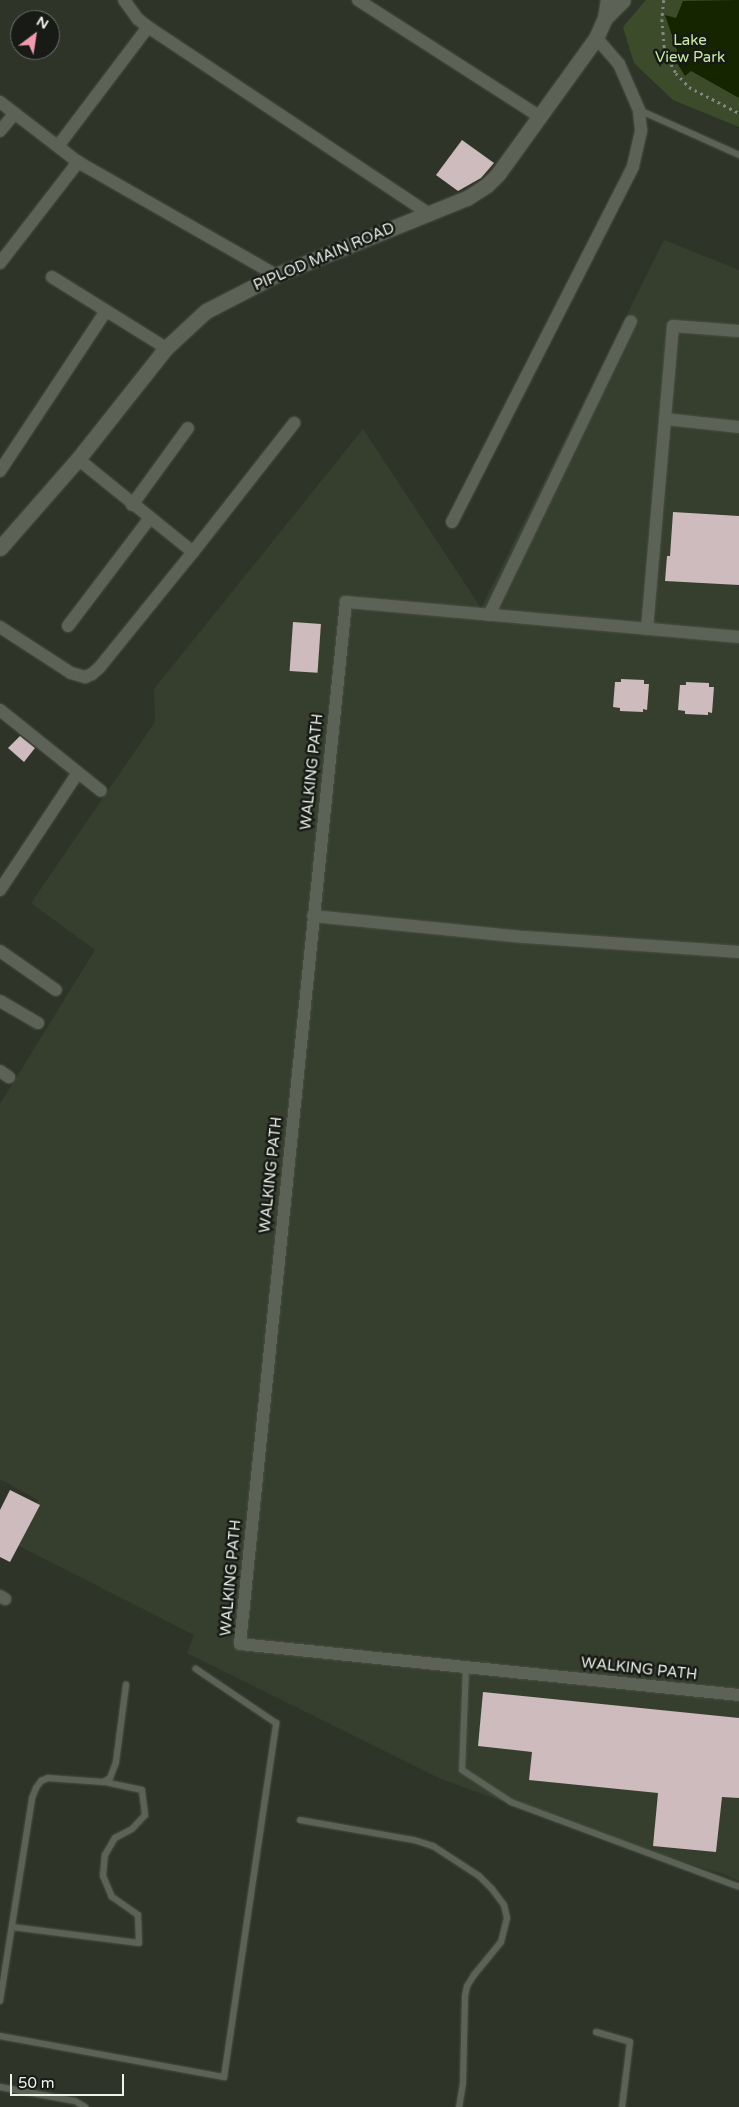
<!DOCTYPE html>
<style>
body{margin:0}
#map{position:relative;width:739px;height:2107px;overflow:hidden;background:#2e3428;font-family:"Varela Round",sans-serif}
div>[style]{position:absolute}
[style*='--x']{left:calc(var(--x)*1px);top:calc(var(--y)*1px);width:calc(var(--w)*1px);rotate:calc(var(--a)*1deg)}
.built>*{inset:0;background:#363f2e}
.green>*{inset:0;background:#3c4c2b}
.water>*{inset:0;background:#142500}
.building>*{inset:0;background:#cdbbbe;transform-origin:0 0}
.path>*{height:2.5px;margin-top:-1.25px;transform-origin:0;background:repeating-linear-gradient(90deg,#83887e 0 2.5px,transparent 0 6.5px)}
.roads{filter:drop-shadow(0 0 1px #4a4f45) drop-shadow(0 0 1px #4a4f45)}
.lane>*{height:6px;margin:-3px;padding:0 3px;transform-origin:3px;border-radius:3px;background:#5c6356}
.street>*{height:12px;margin:-6px;padding:0 6px;transform-origin:6px;border-radius:6px;background:#5c6356}
.secondary>*{height:15px;margin:-7.5px;padding:0 7.5px;transform-origin:7.5px;border-radius:7.5px;background:#5c6356}
span{translate:-50% -50%;white-space:nowrap;text-align:center;line-height:1.15;-webkit-text-stroke:5px #171a15;paint-order:stroke}
.park-label{font-size:15px;color:#c8eba6}
.street-label{font-size:15px;color:#eef2eb}
.north{position:absolute;left:10px;top:10px;width:50px;height:50px;box-sizing:border-box;background:#171a15;border:1px solid #6d706b;border-radius:50%;rotate:31deg;font-size:14px;font-weight:700;line-height:20px;text-align:center;color:#eef2eb}
.north::after{content:'';display:block;margin:auto;width:18px;height:22px;background:#f29aad;clip-path:polygon(50% 0,100% 100%,50% 72%,0 100%)}
.scale{position:absolute;left:10px;top:2074px;width:114px;height:22px;box-sizing:border-box;border:2px solid #eef2eb;border-top:0;padding-left:6px;font-size:15px;line-height:18px;white-space:nowrap;color:#eef2eb;-webkit-text-stroke:4px #171a15;paint-order:stroke}
</style>
<div id="map">
<div class="built">
<div style="clip-path:polygon(664px 240px,739px 270px,739px 1881px,723px 1874px,607px 1839px,441px 1779px,187px 1653px,194px 1635px,19px 1546px,38px 1500px,0 1479px,0 1104px,95px 950px,31px 903px,155px 722px,154px 689px,363px 429px,481px 608px)"></div>
</div>
<div class="green">
<div style="clip-path:polygon(646px 0,739px 0,739px 127px,673px 100px,634px 63px,623px 27px)"></div>
</div>
<div class="water">
<div style="clip-path:polygon(739px 0,739px 98px,691px 71px,685px 76px,675px 60px,677px 50px,665px 15px,676px 18px,683px 1px)"></div>
</div>
<div class="building">
<div style="clip-path:polygon(462px 140px,494px 163px,481px 178px,458px 191px,436px 175px)"></div>
<div style="clip-path:polygon(673px 512px,739px 516px,739px 585px,665px 581px,667px 556px,670px 556px)"></div>
<div style="left:293px;top:622px;width:28px;height:49px;rotate:4deg"></div>
<div style="clip-path:polygon(621px 679px,644px 680px,644px 684px,649px 684px,647px 710px,643px 709px,643px 712px,620px 711px,620px 708px,613px 707px,615px 682px,621px 682px)"></div>
<div style="clip-path:polygon(686px 682px,709px 683px,709px 687px,714px 687px,712px 713px,708px 712px,708px 715px,685px 714px,685px 711px,678px 710px,680px 685px,686px 685px)"></div>
<div style="clip-path:polygon(20px 736px,35px 748px,24px 762px,8px 748px)"></div>
<div style="clip-path:polygon(10px 1490px,40px 1505px,10px 1562px,0 1557px,0 1510px)"></div>
<div style="clip-path:polygon(483px 1692px,739px 1718px,739px 1798px,722px 1797px,716px 1852px,653px 1846px,658px 1793px,529px 1780px,532px 1752px,478px 1746px)"></div>
</div>
<div class="path">
<div style="--x:664;--y:0;--w:19;--a:96"></div>
<div style="--x:662;--y:19;--w:34;--a:85"></div>
<div style="--x:665;--y:53;--w:23;--a:61"></div>
<div style="--x:676;--y:73;--w:19;--a:47"></div>
<div style="--x:689;--y:87;--w:56;--a:27.5"></div>
</div>
<div class="roads">
<div class="lane">
<div style="--x:639;--y:110;--w:110;--a:24.2"></div>
<div style="--x:466;--y:1667;--w:103;--a:92.2"></div>
<div style="--x:462;--y:1770;--w:59;--a:33.1"></div>
<div style="--x:511;--y:1802;--w:243;--a:20.4"></div>
<div style="--x:300;--y:1820;--w:116;--a:10"></div>
<div style="--x:414;--y:1840;--w:20;--a:18"></div>
<div style="--x:433;--y:1846;--w:55;--a:33.1"></div>
<div style="--x:479;--y:1876;--w:18;--a:45"></div>
<div style="--x:492;--y:1889;--w:20;--a:53"></div>
<div style="--x:504;--y:1905;--w:13;--a:77"></div>
<div style="--x:507;--y:1918;--w:25;--a:104"></div>
<div style="--x:501;--y:1942;--w:43;--a:129.3"></div>
<div style="--x:474;--y:1975;--w:13;--a:122"></div>
<div style="--x:467;--y:1986;--w:10;--a:101"></div>
<div style="--x:465;--y:1996;--w:87;--a:91.3"></div>
<div style="--x:463;--y:2083;--w:24;--a:99"></div>
<div style="--x:12;--y:1927;--w:128;--a:7.2"></div>
<div style="--x:139;--y:1943;--w:28;--a:-92"></div>
<div style="--x:138;--y:1915;--w:32;--a:-145"></div>
<div style="--x:112;--y:1897;--w:23;--a:-113"></div>
<div style="--x:103;--y:1876;--w:21;--a:-85"></div>
<div style="--x:105;--y:1855;--w:20;--a:-60"></div>
<div style="--x:115;--y:1838;--w:19;--a:-28"></div>
<div style="--x:132;--y:1829;--w:19;--a:-47"></div>
<div style="--x:145;--y:1815;--w:25;--a:-97"></div>
<div style="--x:142;--y:1790;--w:40;--a:-168"></div>
<div style="--x:0;--y:2001;--w:206;--a:-81"></div>
<div style="--x:32;--y:1798;--w:11;--a:-68"></div>
<div style="--x:36;--y:1788;--w:9;--a:-54"></div>
<div style="--x:41;--y:1781;--w:8;--a:-23"></div>
<div style="--x:48;--y:1778;--w:55;--a:4.2"></div>
<div style="--x:103;--y:1782;--w:8;--a:-30"></div>
<div style="--x:110;--y:1778;--w:17;--a:-69"></div>
<div style="--x:116;--y:1762;--w:78;--a:-82.6"></div>
<div style="--x:596;--y:2032;--w:35;--a:16"></div>
<div style="--x:630;--y:2042;--w:65;--a:97"></div>
<div style="--x:0;--y:2036;--w:228;--a:10.4"></div>
<div style="--x:224;--y:2077;--w:358;--a:-81.6"></div>
<div style="--x:276;--y:1723;--w:97;--a:-146"></div>
<div style="--x:0;--y:2087;--w:76;--a:10.6"></div>
<div style="--x:75;--y:2101;--w:12;--a:31"></div>
</div>
<div class="street">
<div style="--x:124;--y:0;--w:24;--a:54"></div>
<div style="--x:138;--y:19;--w:13;--a:39"></div>
<div style="--x:148;--y:27;--w:336;--a:33.6"></div>
<div style="--x:358;--y:0;--w:215;--a:32.7"></div>
<div style="--x:0;--y:102;--w:98;--a:37.6"></div>
<div style="--x:78;--y:162;--w:228;--a:29.7"></div>
<div style="--x:0;--y:131;--w:23;--a:-50"></div>
<div style="--x:58;--y:146;--w:149;--a:-52.9"></div>
<div style="--x:0;--y:263;--w:128;--a:-52.3"></div>
<div style="--x:52;--y:277;--w:134;--a:31.9"></div>
<div style="--x:665;--y:419;--w:74;--a:6.2"></div>
<div style="--x:78;--y:459;--w:148;--a:39"></div>
<div style="--x:0;--y:471;--w:192;--a:-56.5"></div>
<div style="--x:132;--y:505;--w:95;--a:-54"></div>
<div style="--x:452;--y:522;--w:399;--a:-63"></div>
<div style="--x:633;--y:166;--w:37;--a:-77"></div>
<div style="--x:641;--y:130;--w:20;--a:-96"></div>
<div style="--x:639;--y:110;--w:50;--a:-113.5"></div>
<div style="--x:619;--y:64;--w:35;--a:-131"></div>
<div style="--x:489;--y:615;--w:326;--a:-64.2"></div>
<div style="--x:68;--y:626;--w:136;--a:-52.8"></div>
<div style="--x:0;--y:627;--w:85;--a:32.9"></div>
<div style="--x:71;--y:673;--w:15;--a:16"></div>
<div style="--x:85;--y:677;--w:8;--a:-23"></div>
<div style="--x:92;--y:674;--w:9;--a:-41"></div>
<div style="--x:99;--y:668;--w:149;--a:-51"></div>
<div style="--x:193;--y:552;--w:164;--a:-51.9"></div>
<div style="--x:647;--y:629;--w:304;--a:-85.1"></div>
<div style="--x:673;--y:326;--w:66;--a:4.3"></div>
<div style="--x:739;--y:637;--w:395;--a:-174.9"></div>
<div style="--x:346;--y:602;--w:1047;--a:95.81"></div>
<div style="--x:240;--y:1644;--w:502;--a:5.84"></div>
<div style="--x:0;--y:710;--w:129;--a:38.7"></div>
<div style="--x:0;--y:890;--w:139;--a:-56.4"></div>
<div style="--x:313;--y:916;--w:213;--a:5.7"></div>
<div style="--x:525;--y:937;--w:215;--a:4"></div>
<div style="--x:0;--y:951;--w:68;--a:34.9"></div>
<div style="--x:0;--y:1001;--w:44;--a:30.1"></div>
<div style="--x:0;--y:1071;--w:11;--a:34"></div>
<div style="--x:0;--y:1596;--w:6;--a:31"></div>
</div>
<div class="secondary">
<div style="--x:605;--y:18;--w:25;--a:-45"></div>
<div style="--x:0;--y:548;--w:118;--a:-48.8"></div>
<div style="--x:78;--y:459;--w:142;--a:-51.6"></div>
<div style="--x:166;--y:348;--w:54;--a:-42.8"></div>
<div style="--x:206;--y:311;--w:79;--a:-27.2"></div>
<div style="--x:276;--y:275;--w:206;--a:-22"></div>
<div style="--x:467;--y:198;--w:24;--a:-33"></div>
<div style="--x:487;--y:185;--w:16;--a:-45"></div>
<div style="--x:498;--y:174;--w:168;--a:-54.2"></div>
<div style="--x:596;--y:38;--w:22;--a:-66"></div>
<div style="--x:605;--y:18;--w:18;--a:-81"></div>
</div>
</div>
<div class="park-label">
<span style="left:690px;top:49px">Lake<br>View Park</span>
</div>
<div class="street-label">
<span style="left:324px;top:257px;rotate:-23deg">PIPLOD MAIN ROAD</span>
<span style="left:312px;top:772px;rotate:-84deg">WALKING PATH</span>
<span style="left:271px;top:1175px;rotate:-84deg">WALKING PATH</span>
<span style="left:231px;top:1578px;rotate:-85deg">WALKING PATH</span>
<span style="left:639px;top:1669px;rotate:6deg">WALKING PATH</span>
</div>
<div class="north">N</div>
<div class="scale">50 m</div>
</div>
